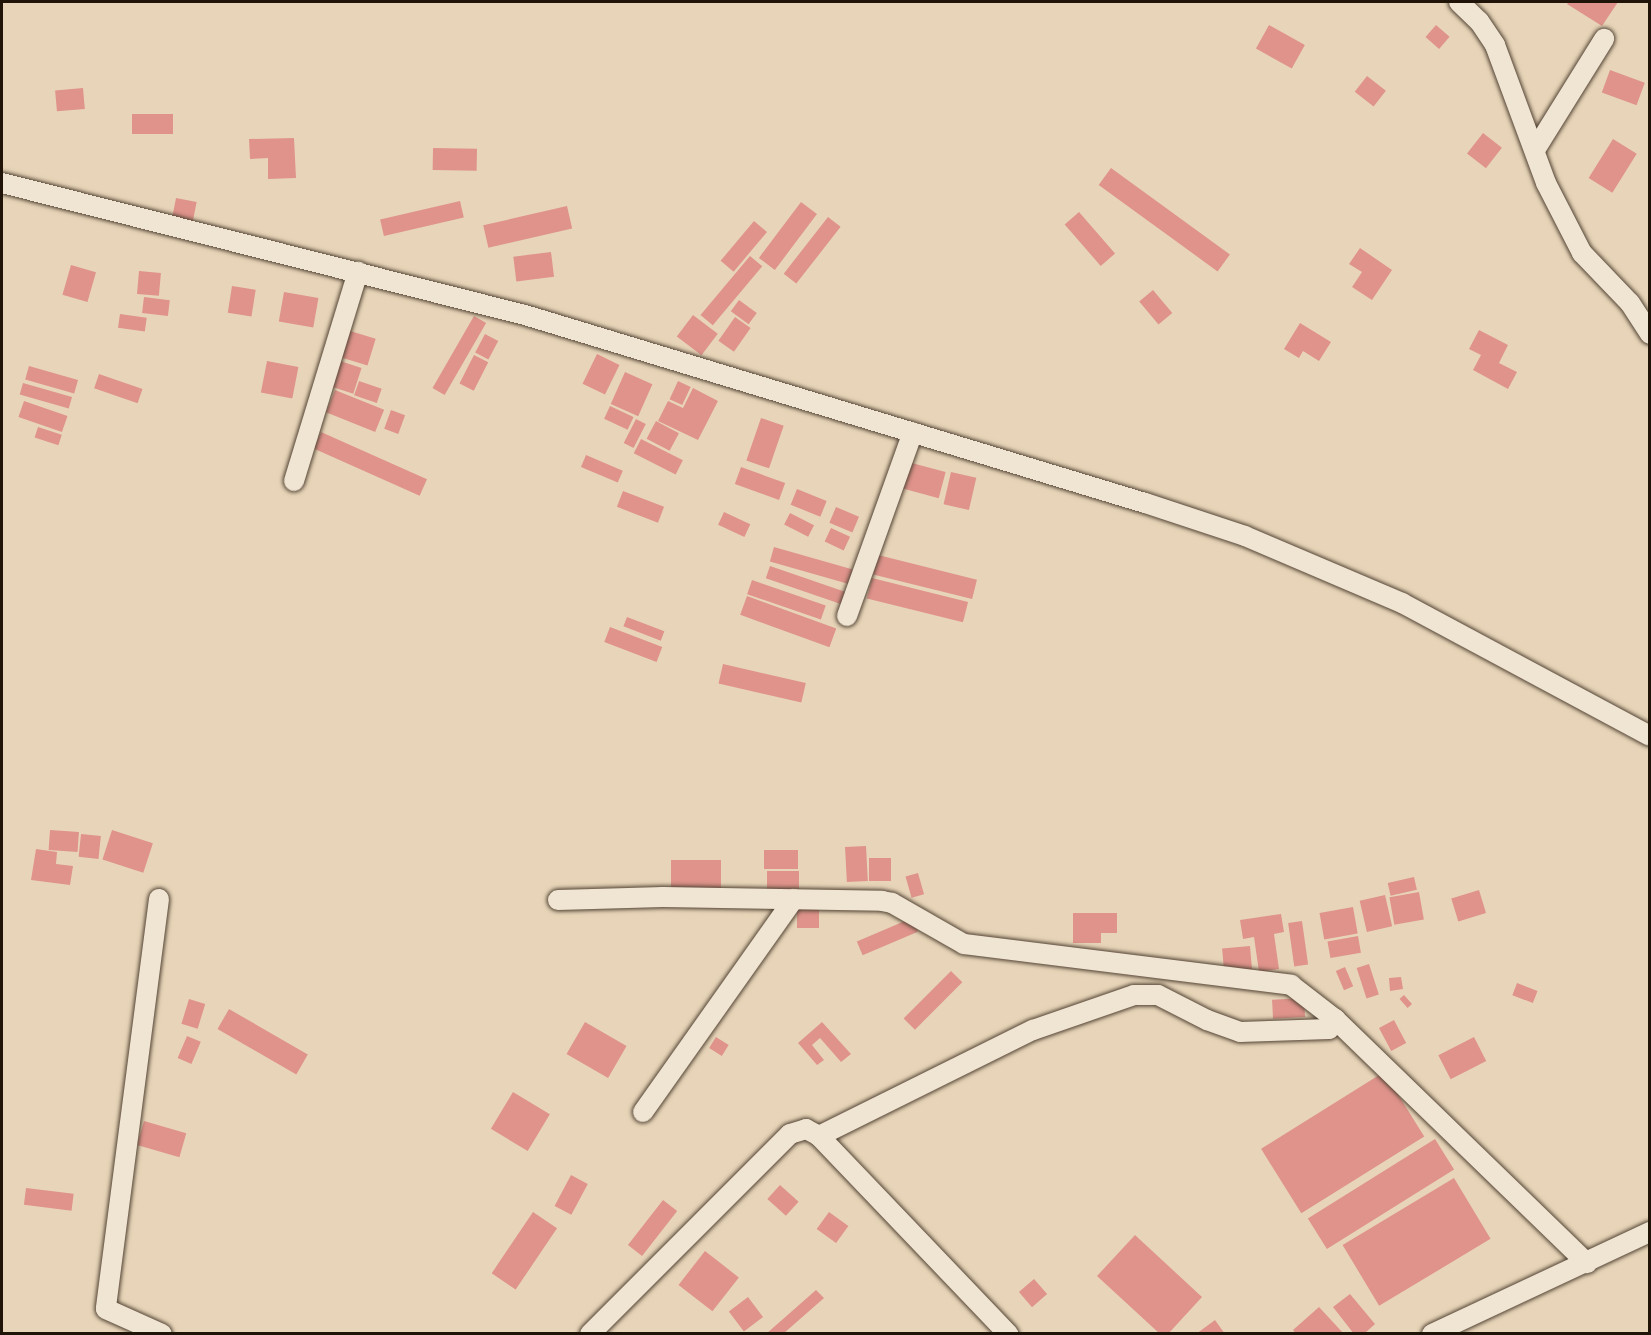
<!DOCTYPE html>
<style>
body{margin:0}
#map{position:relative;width:1651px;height:1335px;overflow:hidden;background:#e8d5b9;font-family:"IM FELL Double Pica",serif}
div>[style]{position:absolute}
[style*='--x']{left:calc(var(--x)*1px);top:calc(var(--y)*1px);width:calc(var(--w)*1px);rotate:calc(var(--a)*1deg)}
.building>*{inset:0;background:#df938b;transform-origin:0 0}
.roads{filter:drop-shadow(0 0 2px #524434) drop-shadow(0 0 2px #524434)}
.minor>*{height:20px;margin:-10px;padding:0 10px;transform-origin:10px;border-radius:10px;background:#f0e4d2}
span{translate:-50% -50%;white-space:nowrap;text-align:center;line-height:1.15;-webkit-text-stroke:4.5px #f0e4d2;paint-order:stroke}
.frame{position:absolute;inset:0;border:3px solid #201307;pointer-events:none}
</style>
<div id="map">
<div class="building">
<div style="clip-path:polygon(1569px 2px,1618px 2px,1602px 26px,1567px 4px)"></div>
<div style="left:1269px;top:25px;width:41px;height:27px;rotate:29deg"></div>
<div style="left:1436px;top:25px;width:18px;height:16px;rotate:41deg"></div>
<div style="left:1610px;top:70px;width:37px;height:24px;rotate:20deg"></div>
<div style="left:1367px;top:76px;width:24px;height:20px;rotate:38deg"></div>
<div style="left:83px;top:88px;width:21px;height:28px;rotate:85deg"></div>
<div style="left:132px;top:114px;width:41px;height:20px"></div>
<div style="left:1483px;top:133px;width:24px;height:26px;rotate:38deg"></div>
<div style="clip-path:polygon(294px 138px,296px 178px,268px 179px,268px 158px,250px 159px,249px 139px)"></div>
<div style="left:1613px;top:139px;width:28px;height:46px;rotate:32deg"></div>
<div style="left:433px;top:148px;width:44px;height:22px;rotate:1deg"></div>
<div style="left:1111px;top:168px;width:147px;height:21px;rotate:36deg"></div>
<div style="left:176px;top:198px;width:21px;height:23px;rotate:11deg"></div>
<div style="left:460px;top:201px;width:17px;height:82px;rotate:77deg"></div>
<div style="left:801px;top:202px;width:20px;height:70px;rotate:37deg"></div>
<div style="left:567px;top:206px;width:23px;height:86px;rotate:77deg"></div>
<div style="left:1079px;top:212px;width:55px;height:19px;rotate:49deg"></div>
<div style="left:828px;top:217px;width:16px;height:72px;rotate:38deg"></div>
<div style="left:754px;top:221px;width:17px;height:52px;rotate:40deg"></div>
<div style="clip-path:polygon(1360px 248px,1392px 270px,1372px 300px,1352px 287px,1362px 272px,1349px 264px)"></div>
<div style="left:551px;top:252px;width:25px;height:38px;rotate:83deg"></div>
<div style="left:750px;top:256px;width:16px;height:77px;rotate:40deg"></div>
<div style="left:71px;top:265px;width:26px;height:31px;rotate:16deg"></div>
<div style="left:139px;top:271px;width:22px;height:23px;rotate:5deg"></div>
<div style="left:232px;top:286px;width:24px;height:27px;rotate:9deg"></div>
<div style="left:1153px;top:290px;width:30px;height:18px;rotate:50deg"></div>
<div style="left:284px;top:292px;width:35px;height:30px;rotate:10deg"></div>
<div style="left:144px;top:297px;width:26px;height:16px;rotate:7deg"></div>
<div style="left:739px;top:300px;width:22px;height:14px;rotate:36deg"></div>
<div style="left:120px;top:314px;width:27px;height:14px;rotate:8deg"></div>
<div style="left:693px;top:315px;width:31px;height:27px;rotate:37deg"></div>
<div style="left:474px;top:316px;width:14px;height:83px;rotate:30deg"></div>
<div style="left:735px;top:317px;width:19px;height:29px;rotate:35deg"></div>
<div style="clip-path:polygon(1300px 323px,1331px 342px,1319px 361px,1303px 351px,1299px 358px,1284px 349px)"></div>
<div style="left:347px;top:330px;width:30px;height:28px;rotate:17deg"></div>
<div style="clip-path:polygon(1479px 330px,1508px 345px,1499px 363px,1517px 372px,1508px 389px,1473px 370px,1481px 355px,1469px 349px)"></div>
<div style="left:485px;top:334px;width:15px;height:21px;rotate:28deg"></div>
<div style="left:597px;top:354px;width:25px;height:33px;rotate:26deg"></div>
<div style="left:474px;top:355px;width:16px;height:32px;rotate:27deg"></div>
<div style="left:334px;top:359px;width:29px;height:27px;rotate:18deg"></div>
<div style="left:267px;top:361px;width:32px;height:32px;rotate:11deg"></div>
<div style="left:29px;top:366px;width:51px;height:14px;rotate:16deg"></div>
<div style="left:625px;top:372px;width:30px;height:35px;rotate:24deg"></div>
<div style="left:99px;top:374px;width:46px;height:15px;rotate:19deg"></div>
<div style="left:359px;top:381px;width:24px;height:15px;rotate:19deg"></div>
<div style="left:678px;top:381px;width:14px;height:20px;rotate:25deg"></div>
<div style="left:23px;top:383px;width:51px;height:12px;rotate:16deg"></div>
<div style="clip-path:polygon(693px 388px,718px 401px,698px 440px,658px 421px,668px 401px,683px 408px)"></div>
<div style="left:335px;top:390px;width:53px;height:24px;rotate:22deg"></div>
<div style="left:24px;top:401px;width:46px;height:17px;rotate:19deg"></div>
<div style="left:610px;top:406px;width:26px;height:14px;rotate:25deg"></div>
<div style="left:391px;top:410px;width:15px;height:20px;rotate:20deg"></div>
<div style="left:761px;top:418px;width:24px;height:45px;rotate:19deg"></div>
<div style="left:636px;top:419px;width:11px;height:27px;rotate:27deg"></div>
<div style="left:656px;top:421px;width:26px;height:20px;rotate:28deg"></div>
<div style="left:38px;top:427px;width:25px;height:11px;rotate:18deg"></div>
<div style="left:321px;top:432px;width:116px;height:18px;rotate:24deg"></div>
<div style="left:641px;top:439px;width:47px;height:16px;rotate:27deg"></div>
<div style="left:586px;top:455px;width:40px;height:13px;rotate:23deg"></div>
<div style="left:908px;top:462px;width:39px;height:27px;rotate:15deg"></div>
<div style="left:741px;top:467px;width:47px;height:18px;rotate:20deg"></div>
<div style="left:951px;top:472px;width:26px;height:33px;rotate:13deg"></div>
<div style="left:797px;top:489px;width:32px;height:17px;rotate:22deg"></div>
<div style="left:623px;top:491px;width:44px;height:17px;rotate:21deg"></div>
<div style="left:836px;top:507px;width:25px;height:17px;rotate:23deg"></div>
<div style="left:724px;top:512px;width:29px;height:14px;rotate:25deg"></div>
<div style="left:790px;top:513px;width:27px;height:13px;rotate:27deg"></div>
<div style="left:831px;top:528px;width:21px;height:15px;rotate:25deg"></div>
<div style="left:774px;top:547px;width:82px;height:15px;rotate:16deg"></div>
<div style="left:878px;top:555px;width:102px;height:20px;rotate:14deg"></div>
<div style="left:770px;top:566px;width:80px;height:13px;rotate:19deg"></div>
<div style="left:872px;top:578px;width:99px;height:21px;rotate:14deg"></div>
<div style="left:752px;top:580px;width:78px;height:15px;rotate:19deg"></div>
<div style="left:747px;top:596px;width:95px;height:20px;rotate:20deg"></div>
<div style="left:627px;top:617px;width:40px;height:10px;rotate:21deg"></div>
<div style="left:610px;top:627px;width:56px;height:16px;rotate:21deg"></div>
<div style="left:723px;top:664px;width:85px;height:20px;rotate:13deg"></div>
<div style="left:50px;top:830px;width:29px;height:20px;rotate:4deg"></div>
<div style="left:112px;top:830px;width:43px;height:31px;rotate:18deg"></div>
<div style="left:81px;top:834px;width:20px;height:23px;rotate:6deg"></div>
<div style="left:866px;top:846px;width:35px;height:21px;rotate:87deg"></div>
<div style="clip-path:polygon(36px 849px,57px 852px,56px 864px,73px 866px,70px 885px,31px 880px)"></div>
<div style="left:764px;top:850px;width:34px;height:19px"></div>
<div style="left:869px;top:858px;width:22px;height:23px"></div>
<div style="left:671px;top:860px;width:50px;height:28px"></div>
<div style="left:799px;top:871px;width:24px;height:32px;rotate:90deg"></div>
<div style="left:918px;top:873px;width:22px;height:13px;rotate:74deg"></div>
<div style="left:1414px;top:877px;width:13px;height:27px;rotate:77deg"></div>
<div style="left:1479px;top:890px;width:24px;height:29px;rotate:73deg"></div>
<div style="left:1419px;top:892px;width:28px;height:30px;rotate:80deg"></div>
<div style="left:1385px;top:895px;width:32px;height:26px;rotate:77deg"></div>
<div style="left:797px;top:903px;width:22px;height:25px"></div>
<div style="left:1353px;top:907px;width:27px;height:34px;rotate:80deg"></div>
<div style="clip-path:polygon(1073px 913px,1117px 913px,1117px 933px,1101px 933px,1101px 943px,1073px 943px)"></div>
<div style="clip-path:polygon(1281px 914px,1284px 932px,1274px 934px,1279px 969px,1259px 972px,1254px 937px,1243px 939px,1240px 920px)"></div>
<div style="left:912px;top:918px;width:15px;height:60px;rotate:67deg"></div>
<div style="left:1302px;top:921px;width:44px;height:14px;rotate:82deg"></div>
<div style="left:1358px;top:936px;width:17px;height:31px;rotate:80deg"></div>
<div style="left:1250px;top:946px;width:24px;height:28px;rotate:85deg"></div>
<div style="left:1369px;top:964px;width:32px;height:13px;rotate:72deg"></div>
<div style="left:1345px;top:967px;width:21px;height:10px;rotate:67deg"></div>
<div style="left:951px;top:971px;width:16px;height:67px;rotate:45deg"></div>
<div style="clip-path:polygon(1401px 977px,1403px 989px,1390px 991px,1389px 978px)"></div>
<div style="left:1517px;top:983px;width:22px;height:13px;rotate:21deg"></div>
<div style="left:1404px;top:995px;width:12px;height:6px;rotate:48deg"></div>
<div style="left:1304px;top:998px;width:19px;height:32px;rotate:87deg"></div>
<div style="left:189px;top:999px;width:17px;height:26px;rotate:17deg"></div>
<div style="left:229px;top:1009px;width:91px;height:23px;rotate:30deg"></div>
<div style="left:1394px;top:1020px;width:26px;height:17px;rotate:62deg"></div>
<div style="left:585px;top:1022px;width:48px;height:37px;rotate:30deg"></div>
<div style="clip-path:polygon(822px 1022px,851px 1054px,841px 1062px,820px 1038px,812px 1045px,824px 1060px,817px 1065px,798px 1043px)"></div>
<div style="left:187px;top:1036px;width:15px;height:24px;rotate:23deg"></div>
<div style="left:716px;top:1037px;width:15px;height:13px;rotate:32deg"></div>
<div style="left:1474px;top:1037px;width:27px;height:40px;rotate:63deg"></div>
<div style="left:1384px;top:1072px;width:76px;height:145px;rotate:58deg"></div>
<div style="left:513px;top:1092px;width:43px;height:43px;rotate:31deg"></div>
<div style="left:144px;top:1121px;width:44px;height:25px;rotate:16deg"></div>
<div style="left:1435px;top:1139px;width:36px;height:150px;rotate:58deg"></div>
<div style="left:571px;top:1175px;width:19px;height:35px;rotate:28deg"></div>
<div style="left:1454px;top:1178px;width:71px;height:130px;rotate:59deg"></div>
<div style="left:780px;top:1185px;width:25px;height:19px;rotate:42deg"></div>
<div style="left:26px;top:1188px;width:48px;height:17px;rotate:7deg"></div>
<div style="left:663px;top:1200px;width:18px;height:57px;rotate:38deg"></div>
<div style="left:533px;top:1212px;width:29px;height:74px;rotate:34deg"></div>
<div style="left:829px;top:1212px;width:24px;height:21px;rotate:36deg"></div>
<div style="clip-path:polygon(1135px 1235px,1202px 1297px,1168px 1334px,1160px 1334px,1097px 1276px)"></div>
<div style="left:705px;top:1251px;width:43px;height:43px;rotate:38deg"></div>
<div style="left:1034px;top:1279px;width:20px;height:20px;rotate:49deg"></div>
<div style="clip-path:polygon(816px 1290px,824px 1298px,783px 1334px,766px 1334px)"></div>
<div style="clip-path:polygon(1350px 1294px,1375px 1324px,1364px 1334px,1354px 1334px,1333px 1307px)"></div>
<div style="left:748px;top:1297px;width:25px;height:24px;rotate:53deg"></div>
<div style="clip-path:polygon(1319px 1307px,1344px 1334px,1296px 1334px,1293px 1330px)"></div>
<div style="clip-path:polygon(1215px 1320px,1225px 1334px,1196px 1334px)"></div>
</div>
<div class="roads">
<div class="minor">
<div style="--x:1459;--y:2;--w:28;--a:44"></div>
<div style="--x:1479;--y:21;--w:29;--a:56"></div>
<div style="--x:1495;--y:45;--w:147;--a:69.7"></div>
<div style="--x:1546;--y:183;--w:79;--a:62.8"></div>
<div style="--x:1582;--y:253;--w:69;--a:46.2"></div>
<div style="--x:1630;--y:303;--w:37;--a:57"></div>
<div style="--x:1535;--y:150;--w:131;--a:-58.1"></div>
<div style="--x:2;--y:183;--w:539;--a:14.17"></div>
<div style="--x:525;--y:315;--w:648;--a:16.87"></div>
<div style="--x:1145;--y:503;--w:105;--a:18.3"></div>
<div style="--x:1245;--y:536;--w:171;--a:23.1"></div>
<div style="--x:1402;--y:603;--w:281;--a:28.2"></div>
<div style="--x:294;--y:481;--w:219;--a:-73"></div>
<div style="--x:847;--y:616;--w:195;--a:-70.3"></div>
<div style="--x:159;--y:899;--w:413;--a:97.4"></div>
<div style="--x:106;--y:1309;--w:61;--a:24.1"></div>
<div style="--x:558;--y:900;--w:105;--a:-1.6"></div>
<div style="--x:663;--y:897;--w:219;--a:1"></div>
<div style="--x:882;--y:901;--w:10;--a:11"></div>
<div style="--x:892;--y:903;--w:83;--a:29.7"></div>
<div style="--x:964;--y:944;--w:330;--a:7.1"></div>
<div style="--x:1291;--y:985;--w:56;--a:37.7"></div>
<div style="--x:1335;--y:1019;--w:351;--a:44.1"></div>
<div style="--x:643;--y:1112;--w:261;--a:-54.7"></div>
<div style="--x:819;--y:1136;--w:239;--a:-26.4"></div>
<div style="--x:1033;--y:1030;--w:107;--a:-19.1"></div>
<div style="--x:1134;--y:995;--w:24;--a:0"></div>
<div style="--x:1158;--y:995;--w:55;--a:27"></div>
<div style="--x:1207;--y:1020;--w:35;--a:20"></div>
<div style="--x:1240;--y:1032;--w:89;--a:-1.9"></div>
<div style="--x:1329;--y:1029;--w:12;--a:-59"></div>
<div style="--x:590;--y:1334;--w:283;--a:-45"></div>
<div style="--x:790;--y:1134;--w:17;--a:-17"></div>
<div style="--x:806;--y:1129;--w:15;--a:28"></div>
<div style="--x:819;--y:1136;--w:274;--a:46.3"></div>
<div style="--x:1432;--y:1334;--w:241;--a:-25.1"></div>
</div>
</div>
<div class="frame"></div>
</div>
